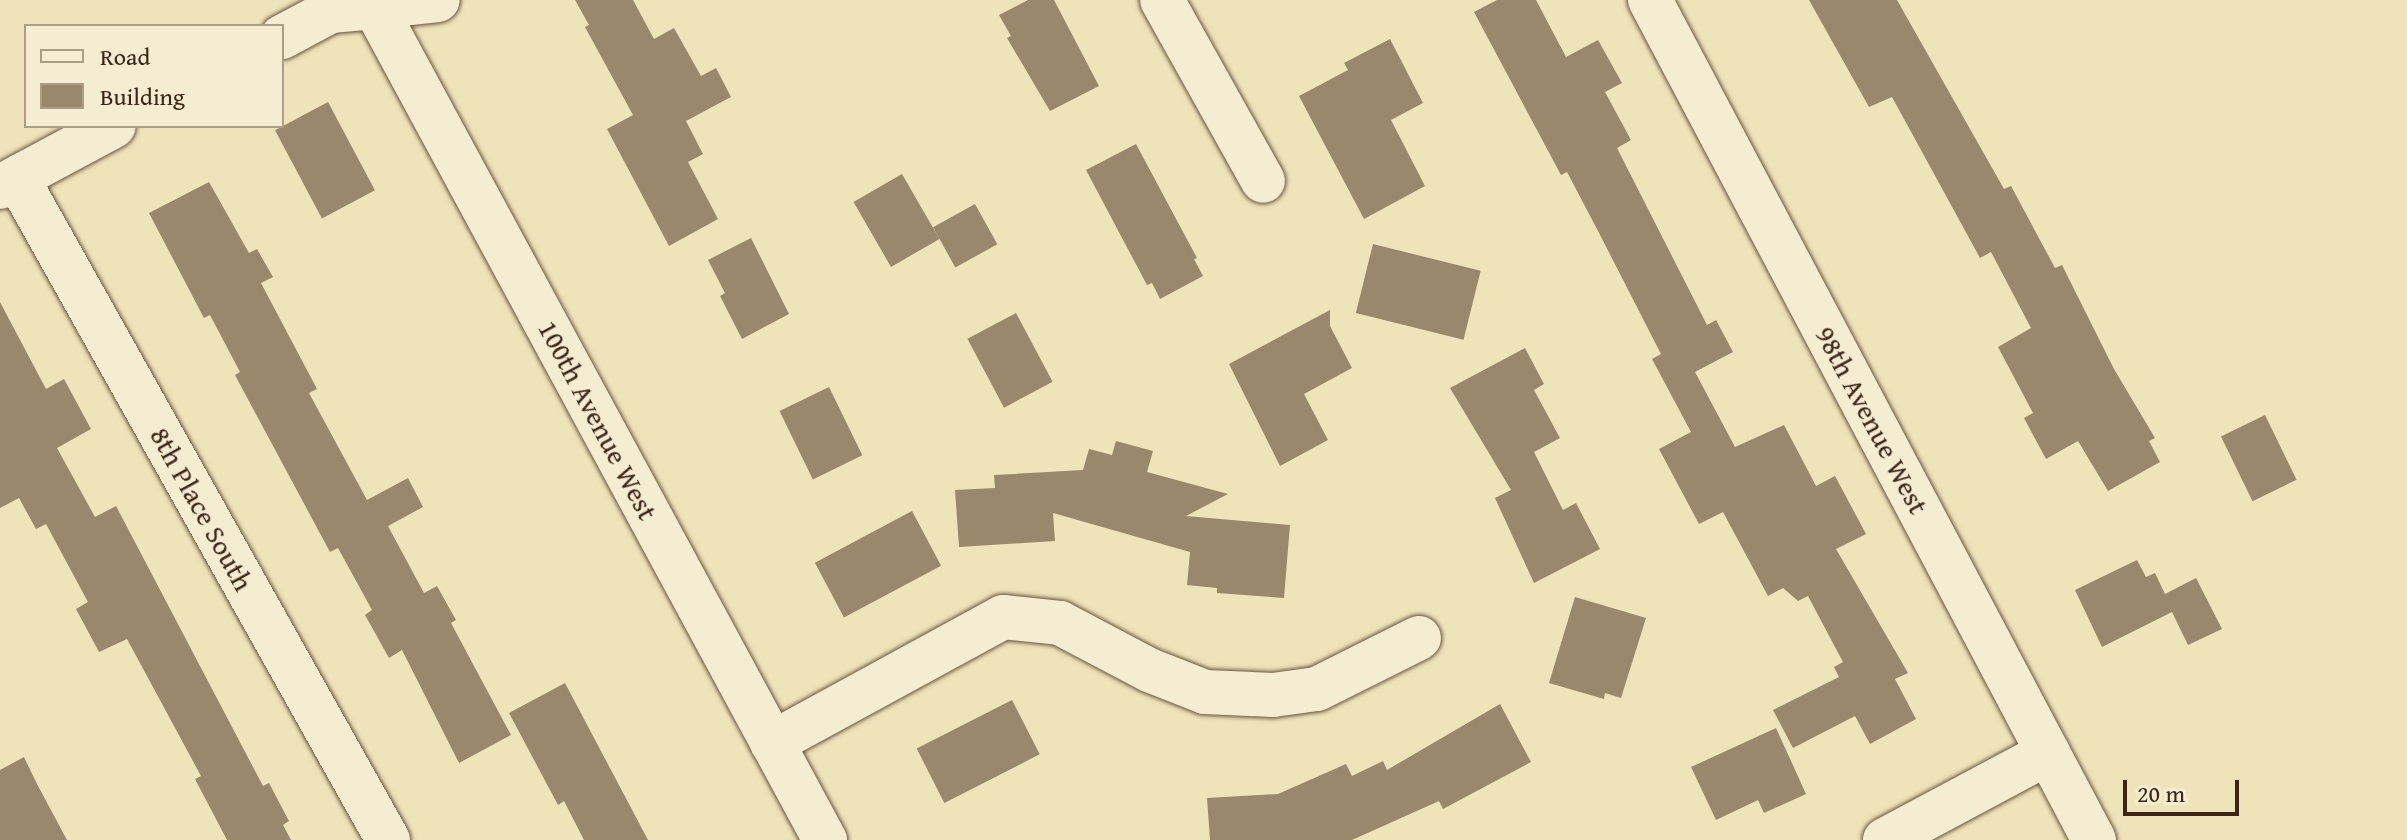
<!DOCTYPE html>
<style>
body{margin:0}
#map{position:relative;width:2407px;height:840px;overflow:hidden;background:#efe3b9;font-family:"Gentium Book Plus",serif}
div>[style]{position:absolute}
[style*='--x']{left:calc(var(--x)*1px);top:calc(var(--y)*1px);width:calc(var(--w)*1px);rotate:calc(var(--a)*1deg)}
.building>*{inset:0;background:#99886c;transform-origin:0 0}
.roads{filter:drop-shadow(0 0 2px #695440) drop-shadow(0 0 2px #695440)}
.street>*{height:44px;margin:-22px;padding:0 22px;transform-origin:22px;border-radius:22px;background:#f5edd2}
.secondary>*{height:44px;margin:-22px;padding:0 22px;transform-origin:22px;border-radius:22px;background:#f5edd2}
span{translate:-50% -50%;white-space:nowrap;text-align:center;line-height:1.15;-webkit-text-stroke:6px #f5edd2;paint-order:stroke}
.street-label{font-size:28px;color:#3c2518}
.legend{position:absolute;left:24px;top:24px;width:260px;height:104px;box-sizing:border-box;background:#f5edd2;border:2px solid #ab9d88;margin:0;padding:10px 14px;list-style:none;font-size:24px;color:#3c2518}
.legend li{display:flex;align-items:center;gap:16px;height:40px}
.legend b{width:40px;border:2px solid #ab9d88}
.scale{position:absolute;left:2123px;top:780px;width:116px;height:36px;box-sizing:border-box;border:4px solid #3c2518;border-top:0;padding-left:10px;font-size:24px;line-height:28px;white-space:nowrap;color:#3c2518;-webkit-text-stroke:6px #f5edd2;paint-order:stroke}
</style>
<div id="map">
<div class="building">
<div style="clip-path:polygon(575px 0,633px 0,654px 39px,674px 28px,701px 76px,716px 68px,731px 97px,686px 121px,703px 154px,688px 162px,718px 219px,669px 246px,607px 129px,633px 115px,585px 27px,589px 25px)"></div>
<div style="clip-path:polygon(1028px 0,1054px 0,1099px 86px,1050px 111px,1007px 38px,1011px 36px,999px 15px)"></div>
<div style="clip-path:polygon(1497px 0,1536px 0,1566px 57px,1598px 40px,1622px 83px,1605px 92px,1631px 140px,1617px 148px,1707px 325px,1716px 320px,1733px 352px,1695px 372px,1735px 447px,1784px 425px,1816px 486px,1835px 476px,1866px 534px,1836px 549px,1908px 673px,1895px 679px,1916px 719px,1870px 744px,1855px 716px,1793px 748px,1773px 710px,1839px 677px,1834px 667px,1843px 662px,1808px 596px,1798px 601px,1783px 588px,1768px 596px,1723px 512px,1699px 524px,1659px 449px,1691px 432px,1652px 359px,1661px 354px,1598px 231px,1567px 172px,1561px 175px,1474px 12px)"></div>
<div style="clip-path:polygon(1809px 0,1897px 0,2004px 189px,2011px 186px,2055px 268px,2062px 265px,2114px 369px,2155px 438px,2149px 441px,2160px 462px,2108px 491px,2078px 441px,2046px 459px,2024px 418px,2033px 413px,1998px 347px,2031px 328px,1991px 252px,1980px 258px,1892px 97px,1869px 107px)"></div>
<div style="clip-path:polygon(1390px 39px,1423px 103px,1391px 120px,1425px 186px,1364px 219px,1299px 96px,1348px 70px,1344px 63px)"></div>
<div style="left:328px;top:102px;width:100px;height:60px;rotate:62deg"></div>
<div style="clip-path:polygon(1136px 144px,1197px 258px,1194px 259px,1203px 276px,1160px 299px,1152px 283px,1147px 285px,1086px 170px)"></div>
<div style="left:902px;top:174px;width:75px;height:56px;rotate:60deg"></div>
<div style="clip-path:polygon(209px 182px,249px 253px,257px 249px,273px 277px,261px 283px,317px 389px,309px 393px,367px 500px,408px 478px,423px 507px,388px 526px,424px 593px,437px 586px,456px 620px,451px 623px,511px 735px,459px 763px,402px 650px,389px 658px,365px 615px,372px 610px,338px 548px,330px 552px,235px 375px,240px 372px,210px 315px,204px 318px,149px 213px)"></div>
<div style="left:975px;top:204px;width:46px;height:48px;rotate:61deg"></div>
<div style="clip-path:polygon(751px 238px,789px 314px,742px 339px,720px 296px,725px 293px,708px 260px)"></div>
<div style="left:1373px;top:244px;width:111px;height:71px;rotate:14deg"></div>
<div style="clip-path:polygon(0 302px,46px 389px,64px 379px,91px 429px,57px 448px,95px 517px,116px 506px,263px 786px,269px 783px,289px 821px,283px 825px,291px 840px,227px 840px,195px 779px,201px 776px,127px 639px,99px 652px,76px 609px,88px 602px,46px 524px,36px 529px,19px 498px,0 508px)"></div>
<div style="clip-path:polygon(1330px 310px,1330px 326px,1352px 368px,1304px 394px,1328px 440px,1280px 466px,1229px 364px)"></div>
<div style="left:1016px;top:313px;width:78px;height:55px;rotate:62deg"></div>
<div style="clip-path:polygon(1525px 348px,1544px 384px,1534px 390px,1560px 438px,1534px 452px,1563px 510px,1576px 503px,1600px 549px,1534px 583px,1495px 498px,1511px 490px,1450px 388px)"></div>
<div style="left:829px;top:387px;width:76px;height:55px;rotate:64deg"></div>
<div style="left:2265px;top:415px;width:72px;height:49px;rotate:64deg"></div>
<div style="clip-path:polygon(1116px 441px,1153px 451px,1147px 472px,1228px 494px,1186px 516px,1290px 525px,1284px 598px,1217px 593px,1217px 588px,1187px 585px,1190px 552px,1053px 513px,1055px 541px,959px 547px,955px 490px,995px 488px,994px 475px,1083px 470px,1089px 449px,1112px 455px)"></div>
<div style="left:912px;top:511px;width:62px;height:110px;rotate:62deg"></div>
<div style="clip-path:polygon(2137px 560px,2146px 577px,2155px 573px,2165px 594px,2196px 578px,2222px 629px,2188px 645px,2172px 612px,2102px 647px,2075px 590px)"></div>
<div style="clip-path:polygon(1575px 597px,1646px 618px,1621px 698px,1605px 693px,1604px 699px,1549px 683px)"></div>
<div style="clip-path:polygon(565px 683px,648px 840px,584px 840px,564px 801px,558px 805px,509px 713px)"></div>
<div style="left:1012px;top:700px;width:61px;height:107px;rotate:63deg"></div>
<div style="clip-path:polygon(1500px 704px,1531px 762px,1443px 809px,1439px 801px,1352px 840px,1210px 840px,1207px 798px,1278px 794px,1346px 764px,1352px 776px,1383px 761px,1387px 770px)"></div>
<div style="clip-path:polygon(1776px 728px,1806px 794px,1764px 813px,1758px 800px,1716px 820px,1691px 767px)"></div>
<div style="clip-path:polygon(24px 757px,37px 784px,67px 840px,0 840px,0 770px)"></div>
</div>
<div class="roads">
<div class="street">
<div style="--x:1162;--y:0;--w:207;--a:60.8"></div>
<div style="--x:1650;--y:0;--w:950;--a:62.14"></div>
<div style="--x:282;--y:37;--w:55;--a:-28"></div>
<div style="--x:331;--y:11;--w:44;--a:-5.2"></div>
<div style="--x:17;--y:178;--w:759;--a:60.73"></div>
<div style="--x:0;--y:187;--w:129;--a:-28.2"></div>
<div style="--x:772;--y:743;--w:263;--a:-28.6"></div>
<div style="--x:1003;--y:617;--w:57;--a:6"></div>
<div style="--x:1060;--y:623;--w:101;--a:27.8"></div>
<div style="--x:1149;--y:670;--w:60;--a:21.4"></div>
<div style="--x:1205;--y:692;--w:68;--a:2.5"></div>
<div style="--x:1273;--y:695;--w:44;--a:-7.8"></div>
<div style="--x:1317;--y:689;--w:114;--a:-26.6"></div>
<div style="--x:1885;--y:840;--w:185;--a:-28.1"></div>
</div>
<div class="secondary">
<div style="--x:371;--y:0;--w:955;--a:61.61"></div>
<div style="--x:375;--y:7;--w:63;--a:-6.3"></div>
</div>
</div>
<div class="street-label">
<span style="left:598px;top:420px;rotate:62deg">100th Avenue West</span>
<span style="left:1872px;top:420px;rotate:62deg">98th Avenue West</span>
<span style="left:202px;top:509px;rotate:61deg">8th Place South</span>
</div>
<ul class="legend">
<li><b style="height:10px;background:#f5edd2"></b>Road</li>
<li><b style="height:22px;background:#99886c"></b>Building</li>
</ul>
<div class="scale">20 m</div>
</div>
